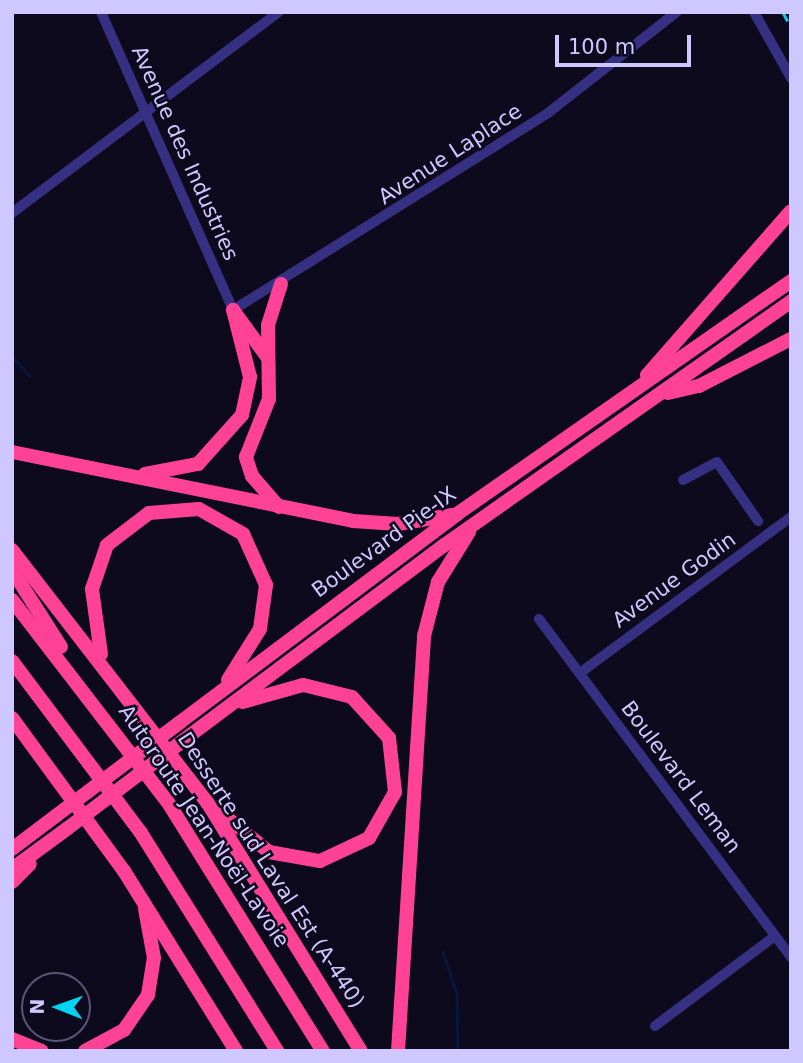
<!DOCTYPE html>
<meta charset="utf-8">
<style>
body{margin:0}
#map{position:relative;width:803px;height:1063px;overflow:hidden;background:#0e0a1e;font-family:"DejaVu Sans",sans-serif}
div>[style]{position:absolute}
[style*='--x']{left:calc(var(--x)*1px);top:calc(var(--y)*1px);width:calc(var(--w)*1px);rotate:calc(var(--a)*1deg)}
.stream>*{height:2.5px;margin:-1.25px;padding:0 1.25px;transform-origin:1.25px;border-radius:1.25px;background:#04173d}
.minor>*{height:10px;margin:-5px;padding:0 5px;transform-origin:5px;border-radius:5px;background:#363082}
.highway>*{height:14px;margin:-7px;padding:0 7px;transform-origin:7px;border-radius:7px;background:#ff4296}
.rail>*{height:2.5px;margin-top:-1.25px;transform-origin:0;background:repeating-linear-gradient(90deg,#00d2f2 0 10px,transparent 0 19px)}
.highway-bridge>*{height:14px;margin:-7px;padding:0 7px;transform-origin:7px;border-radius:7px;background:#ff4296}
span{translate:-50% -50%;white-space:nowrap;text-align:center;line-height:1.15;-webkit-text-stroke:5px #0e0a1e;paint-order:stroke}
.street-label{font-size:21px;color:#cfc7ff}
.frame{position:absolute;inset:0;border:14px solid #cfc7ff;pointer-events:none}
.north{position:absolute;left:21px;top:972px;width:70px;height:70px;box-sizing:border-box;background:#0e0a1e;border:2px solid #5b5678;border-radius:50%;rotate:271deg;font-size:19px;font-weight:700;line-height:28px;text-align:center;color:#cfc7ff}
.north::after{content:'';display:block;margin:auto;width:24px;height:32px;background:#00d2f2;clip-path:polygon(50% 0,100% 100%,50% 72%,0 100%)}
.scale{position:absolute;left:555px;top:35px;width:136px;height:32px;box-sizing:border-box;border:4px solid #cfc7ff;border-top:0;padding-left:9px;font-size:21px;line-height:24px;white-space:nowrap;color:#cfc7ff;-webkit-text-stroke:5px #0e0a1e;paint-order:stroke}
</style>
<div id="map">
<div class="stream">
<div style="--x:12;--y:356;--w:27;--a:48"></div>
<div style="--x:443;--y:952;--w:43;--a:71.1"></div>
<div style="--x:457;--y:993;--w:58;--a:89"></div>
</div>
<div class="minor">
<div style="--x:101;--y:12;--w:326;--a:66.1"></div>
<div style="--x:233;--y:310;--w:372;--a:-32"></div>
<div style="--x:548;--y:113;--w:164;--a:-38.1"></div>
<div style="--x:754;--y:12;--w:76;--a:60.7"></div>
<div style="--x:12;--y:213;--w:334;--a:-37"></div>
<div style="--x:683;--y:480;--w:38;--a:-28"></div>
<div style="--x:717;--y:462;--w:72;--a:55.2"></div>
<div style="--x:539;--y:619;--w:422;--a:53.3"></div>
<div style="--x:580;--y:673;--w:262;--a:-36.5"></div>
<div style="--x:655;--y:1026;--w:150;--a:-36.9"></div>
</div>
<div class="highway">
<div style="--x:233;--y:310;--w:59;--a:53.9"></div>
<div style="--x:647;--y:375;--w:218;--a:-48.7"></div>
<div style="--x:668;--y:393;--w:32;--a:-13"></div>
<div style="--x:699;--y:386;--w:103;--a:-27.1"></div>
<div style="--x:12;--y:452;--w:348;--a:11.4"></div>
<div style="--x:353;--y:521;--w:45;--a:3.8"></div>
<div style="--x:398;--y:524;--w:55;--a:-9.5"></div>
<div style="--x:145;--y:474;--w:54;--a:-10.7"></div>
<div style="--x:198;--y:464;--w:66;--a:-48.1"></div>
<div style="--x:242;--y:415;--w:39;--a:-78"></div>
<div style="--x:250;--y:377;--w:69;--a:-104.2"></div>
<div style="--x:279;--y:507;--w:41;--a:-131.1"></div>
<div style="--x:252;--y:476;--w:20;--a:-108"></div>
<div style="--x:246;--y:457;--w:62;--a:-68.4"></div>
<div style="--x:269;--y:399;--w:74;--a:-90.8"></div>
<div style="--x:268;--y:325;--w:43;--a:-72.4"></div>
<div style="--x:12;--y:550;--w:319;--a:52.3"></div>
<div style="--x:207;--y:802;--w:293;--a:58.3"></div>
<div style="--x:12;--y:570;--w:91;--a:57.5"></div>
<div style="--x:12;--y:600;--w:257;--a:52.4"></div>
<div style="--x:169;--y:804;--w:291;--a:58.1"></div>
<div style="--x:101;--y:654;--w:66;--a:-97.9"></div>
<div style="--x:92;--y:589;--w:46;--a:-71.2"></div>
<div style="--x:107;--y:545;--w:53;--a:-37.3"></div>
<div style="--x:149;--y:513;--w:50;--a:-4.6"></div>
<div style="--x:199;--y:509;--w:51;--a:29.6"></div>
<div style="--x:243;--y:534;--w:56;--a:65.7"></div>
<div style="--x:266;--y:585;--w:44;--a:97.8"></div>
<div style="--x:260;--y:629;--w:60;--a:122.1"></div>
<div style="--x:12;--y:661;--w:215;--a:53.1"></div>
<div style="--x:141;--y:833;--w:257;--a:58"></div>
<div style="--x:12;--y:718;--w:190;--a:53.8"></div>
<div style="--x:124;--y:871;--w:212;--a:58.1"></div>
<div style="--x:179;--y:723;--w:348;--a:-36.9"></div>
<div style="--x:457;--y:514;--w:407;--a:-34.9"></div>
<div style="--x:189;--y:736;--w:317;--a:-36.8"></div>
<div style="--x:443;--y:546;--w:426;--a:-35.1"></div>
<div style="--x:221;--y:813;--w:62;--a:39.1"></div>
<div style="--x:269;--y:852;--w:52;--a:10"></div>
<div style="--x:320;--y:861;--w:54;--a:-25.1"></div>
<div style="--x:369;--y:838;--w:53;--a:-60.5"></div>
<div style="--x:395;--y:792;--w:54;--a:-96.3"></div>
<div style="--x:389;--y:738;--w:55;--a:-132.1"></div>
<div style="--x:352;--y:697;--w:50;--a:-166.2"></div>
<div style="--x:303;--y:685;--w:63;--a:164.4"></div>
<div style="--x:12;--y:849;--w:56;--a:-37.1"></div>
<div style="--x:12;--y:869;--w:69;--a:-36.2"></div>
<div style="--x:12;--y:882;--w:25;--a:-45"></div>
<div style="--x:12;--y:1039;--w:32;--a:22"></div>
<div style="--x:85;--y:1051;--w:44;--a:-28.3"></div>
<div style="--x:124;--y:1030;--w:42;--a:-55.6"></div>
<div style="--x:148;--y:995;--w:37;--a:-81"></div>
<div style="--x:154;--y:958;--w:50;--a:-100.4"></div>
<div style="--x:398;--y:1051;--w:416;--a:-86.4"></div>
<div style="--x:424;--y:636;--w:56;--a:-75.5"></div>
<div style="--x:438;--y:582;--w:59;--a:-58.2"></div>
</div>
<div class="rail">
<div style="--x:783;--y:12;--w:17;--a:62"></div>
</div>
<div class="highway-bridge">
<div style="--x:57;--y:815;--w:153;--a:-37"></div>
<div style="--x:68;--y:828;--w:152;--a:-37.2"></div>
</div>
<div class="street-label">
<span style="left:185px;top:153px;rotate:66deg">Avenue des Industries</span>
<span style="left:450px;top:154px;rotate:-33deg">Avenue Laplace</span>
<span style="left:384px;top:542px;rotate:-36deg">Boulevard Pie-IX</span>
<span style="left:674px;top:580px;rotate:-36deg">Avenue Godin</span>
<span style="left:681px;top:777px;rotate:53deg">Boulevard Leman</span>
<span style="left:204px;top:826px;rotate:56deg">Autoroute Jean-Noël-Lavoie</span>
<span style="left:271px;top:870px;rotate:57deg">Desserte sud Laval Est (A-440)</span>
</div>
<div class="frame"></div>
<div class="north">N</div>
<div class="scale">100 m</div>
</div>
